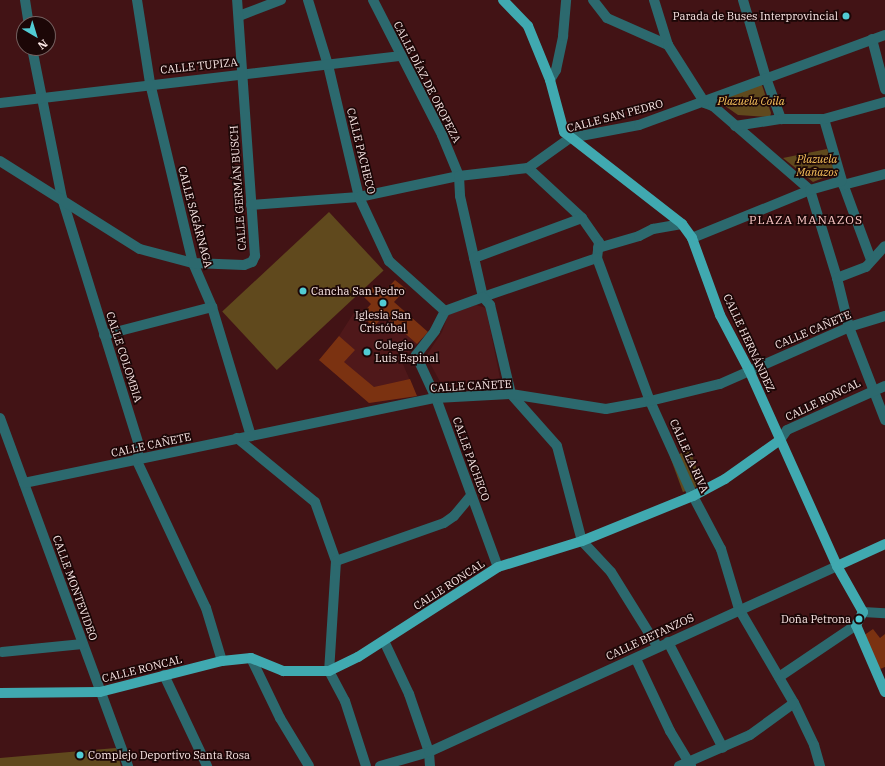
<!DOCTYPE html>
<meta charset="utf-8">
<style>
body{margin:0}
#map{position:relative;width:885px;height:766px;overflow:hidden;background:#421315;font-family:"IBM Plex Serif",serif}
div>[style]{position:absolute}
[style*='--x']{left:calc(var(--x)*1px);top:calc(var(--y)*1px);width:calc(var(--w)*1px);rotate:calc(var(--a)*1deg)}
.built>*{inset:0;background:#4f181a}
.green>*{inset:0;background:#60491d;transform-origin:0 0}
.building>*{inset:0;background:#7b3211}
.minor>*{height:10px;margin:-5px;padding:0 5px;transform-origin:5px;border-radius:5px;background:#2c696e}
.major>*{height:10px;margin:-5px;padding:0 5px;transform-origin:5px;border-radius:5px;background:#40a9b0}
.dots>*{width:11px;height:11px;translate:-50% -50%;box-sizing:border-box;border:2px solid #1c0707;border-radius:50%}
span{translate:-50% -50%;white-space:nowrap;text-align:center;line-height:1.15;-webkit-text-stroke:3.5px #1c0707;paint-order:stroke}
.poi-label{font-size:11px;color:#fbe7e6}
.right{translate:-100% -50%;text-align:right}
.left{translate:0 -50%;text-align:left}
.street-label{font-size:11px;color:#fbe7e6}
.park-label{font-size:11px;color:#fcc65d;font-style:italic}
.neighbourhood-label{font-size:12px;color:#fac7c5;letter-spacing:1px}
.north{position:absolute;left:16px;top:16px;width:40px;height:40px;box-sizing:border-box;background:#1c0707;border:1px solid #756160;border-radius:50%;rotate:142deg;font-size:11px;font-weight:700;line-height:16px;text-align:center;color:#fbe7e6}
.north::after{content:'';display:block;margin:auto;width:14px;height:18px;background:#51ccd4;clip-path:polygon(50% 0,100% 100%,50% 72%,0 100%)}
</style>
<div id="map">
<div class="built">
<div style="clip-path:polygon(476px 305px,486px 308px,500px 378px,443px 387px,426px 356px,442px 332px,448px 315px)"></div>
<div style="clip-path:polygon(355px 311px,373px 326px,384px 315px,417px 344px,401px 360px,417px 396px,369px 403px,319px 360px,339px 336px)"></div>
</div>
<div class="green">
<div style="clip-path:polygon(758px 83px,762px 85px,771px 113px,770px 117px,738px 115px,718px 101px,717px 97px)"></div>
<div style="clip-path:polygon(827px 149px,834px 169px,833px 174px,813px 182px,783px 158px)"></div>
<div style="left:329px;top:212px;width:80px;height:146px;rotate:47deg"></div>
<div style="left:690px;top:450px;width:37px;height:21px;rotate:70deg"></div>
<div style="clip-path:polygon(116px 748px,121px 766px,0 766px,0 758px)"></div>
</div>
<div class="building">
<div style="clip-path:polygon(395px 280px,406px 289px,394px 302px,428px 332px,417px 344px,384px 315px,374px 327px,361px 315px,371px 304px,364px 297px,374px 286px,383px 293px)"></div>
<div style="clip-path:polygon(339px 336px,355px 350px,344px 362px,374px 387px,410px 379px,417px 396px,369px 403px,319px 360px)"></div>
<div style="clip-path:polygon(873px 629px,880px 638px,885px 634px,885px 667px,880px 669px,863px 636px)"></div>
</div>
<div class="minor">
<div style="--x:25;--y:0;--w:24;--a:81"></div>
<div style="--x:137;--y:0;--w:84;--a:81.1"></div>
<div style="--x:150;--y:83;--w:185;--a:76.6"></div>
<div style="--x:193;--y:263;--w:48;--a:66.6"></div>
<div style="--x:212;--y:307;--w:135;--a:73.2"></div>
<div style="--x:308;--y:0;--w:68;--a:72.9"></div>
<div style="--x:328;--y:65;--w:136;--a:76.8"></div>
<div style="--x:359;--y:197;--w:71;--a:64.9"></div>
<div style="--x:389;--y:261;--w:75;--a:41.8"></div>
<div style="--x:445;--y:311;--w:22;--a:117"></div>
<div style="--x:435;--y:331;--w:31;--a:128"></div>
<div style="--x:416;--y:355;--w:47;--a:65.1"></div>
<div style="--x:436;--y:398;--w:180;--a:69.9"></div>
<div style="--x:373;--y:0;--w:152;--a:62.9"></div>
<div style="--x:442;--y:135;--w:44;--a:67.5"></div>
<div style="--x:459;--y:176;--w:20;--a:87"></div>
<div style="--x:460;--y:196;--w:104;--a:77.2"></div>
<div style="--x:483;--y:297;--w:120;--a:-18.9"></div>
<div style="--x:593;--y:0;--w:23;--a:52"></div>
<div style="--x:607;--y:18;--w:67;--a:23.9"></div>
<div style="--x:654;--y:0;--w:47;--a:72.7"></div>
<div style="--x:668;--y:45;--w:69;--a:57.5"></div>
<div style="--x:705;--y:103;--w:9;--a:21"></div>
<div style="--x:713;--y:106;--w:128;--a:40.9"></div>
<div style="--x:810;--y:190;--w:92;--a:72.9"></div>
<div style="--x:837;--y:278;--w:50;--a:76.2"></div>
<div style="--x:849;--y:327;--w:100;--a:68.8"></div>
<div style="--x:743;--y:0;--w:81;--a:73.6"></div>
<div style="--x:766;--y:78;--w:44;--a:69.9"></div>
<div style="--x:239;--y:16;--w:45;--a:-20.9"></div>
<div style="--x:872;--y:39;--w:52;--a:75.4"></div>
<div style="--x:32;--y:48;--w:153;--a:78.7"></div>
<div style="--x:62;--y:198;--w:259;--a:72.7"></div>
<div style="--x:139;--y:445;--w:16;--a:97"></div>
<div style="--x:137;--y:461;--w:162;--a:64.9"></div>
<div style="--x:206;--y:608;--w:55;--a:73.2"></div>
<div style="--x:550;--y:80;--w:12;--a:-59"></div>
<div style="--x:556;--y:70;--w:35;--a:-78"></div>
<div style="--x:563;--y:36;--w:36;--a:-85"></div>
<div style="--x:0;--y:103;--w:404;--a:-6.7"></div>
<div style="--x:824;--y:119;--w:65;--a:73.8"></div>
<div style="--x:842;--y:181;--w:84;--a:69.8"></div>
<div style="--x:735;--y:126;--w:47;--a:-8.7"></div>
<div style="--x:781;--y:119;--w:43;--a:0"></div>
<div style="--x:824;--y:119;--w:63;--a:-15.6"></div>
<div style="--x:0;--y:161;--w:165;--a:32.2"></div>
<div style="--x:140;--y:249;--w:55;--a:14.8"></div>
<div style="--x:193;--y:263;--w:51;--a:2.2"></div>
<div style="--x:244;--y:265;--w:9;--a:-21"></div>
<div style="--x:252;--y:262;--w:7;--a:-63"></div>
<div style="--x:255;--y:256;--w:257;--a:-94"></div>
<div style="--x:528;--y:168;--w:74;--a:42.8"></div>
<div style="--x:582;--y:218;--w:29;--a:55"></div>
<div style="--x:599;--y:242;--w:16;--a:97"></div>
<div style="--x:597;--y:258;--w:153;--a:69.7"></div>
<div style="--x:650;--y:401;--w:104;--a:65.6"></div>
<div style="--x:693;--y:496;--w:60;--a:62.2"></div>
<div style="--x:721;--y:549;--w:63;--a:73.3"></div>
<div style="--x:739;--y:609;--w:109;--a:59.7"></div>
<div style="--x:794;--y:703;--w:47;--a:64.5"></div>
<div style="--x:814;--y:745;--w:22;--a:74"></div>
<div style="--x:843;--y:185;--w:43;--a:-14.7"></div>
<div style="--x:251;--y:205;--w:108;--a:-4.2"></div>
<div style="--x:359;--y:197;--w:102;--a:-11.9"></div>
<div style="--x:459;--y:176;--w:69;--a:-6.6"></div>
<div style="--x:528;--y:168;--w:52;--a:-35.5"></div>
<div style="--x:570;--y:138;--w:70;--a:-10.7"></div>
<div style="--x:639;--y:125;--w:262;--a:-20.1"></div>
<div style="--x:692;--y:238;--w:127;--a:-22.1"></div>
<div style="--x:810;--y:190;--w:33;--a:-16"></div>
<div style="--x:598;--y:248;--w:43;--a:-16.3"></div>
<div style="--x:639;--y:236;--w:16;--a:-27"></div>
<div style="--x:653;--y:229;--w:29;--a:-10"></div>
<div style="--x:474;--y:258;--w:115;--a:-20.3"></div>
<div style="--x:837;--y:278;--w:31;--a:-21"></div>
<div style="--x:866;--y:267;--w:28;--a:-48"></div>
<div style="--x:445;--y:311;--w:40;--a:-20.2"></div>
<div style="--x:483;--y:297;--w:11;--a:49"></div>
<div style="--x:490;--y:305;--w:91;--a:76.7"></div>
<div style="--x:511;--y:394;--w:69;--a:48.5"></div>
<div style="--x:557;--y:446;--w:98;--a:75.3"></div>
<div style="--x:582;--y:541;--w:42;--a:46.9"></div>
<div style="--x:611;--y:572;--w:87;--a:58.1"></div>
<div style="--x:104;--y:335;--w:112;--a:-14.5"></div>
<div style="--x:0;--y:418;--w:371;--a:69.8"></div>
<div style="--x:237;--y:438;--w:101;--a:39.4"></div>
<div style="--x:315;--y:502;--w:63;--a:70.4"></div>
<div style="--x:336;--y:561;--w:110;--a:93.6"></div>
<div style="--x:329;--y:671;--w:34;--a:62"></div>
<div style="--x:345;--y:701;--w:68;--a:72.1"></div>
<div style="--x:780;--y:440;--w:12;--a:-55"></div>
<div style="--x:787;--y:430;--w:107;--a:-24.2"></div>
<div style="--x:24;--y:483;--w:421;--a:-11.7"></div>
<div style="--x:436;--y:398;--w:75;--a:-3.1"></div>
<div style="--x:511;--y:394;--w:96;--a:9"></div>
<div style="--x:606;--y:409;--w:45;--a:-10.3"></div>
<div style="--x:650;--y:401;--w:72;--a:-13.7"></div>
<div style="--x:720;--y:384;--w:141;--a:-23.8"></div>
<div style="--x:849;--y:327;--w:38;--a:-17"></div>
<div style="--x:336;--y:561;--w:114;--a:-19.4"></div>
<div style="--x:444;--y:523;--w:12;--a:-35"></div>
<div style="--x:454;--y:516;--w:26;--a:-50"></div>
<div style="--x:863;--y:612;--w:22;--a:3"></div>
<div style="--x:384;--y:641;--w:59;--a:64.7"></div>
<div style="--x:409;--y:694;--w:61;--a:71"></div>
<div style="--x:429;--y:752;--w:14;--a:86"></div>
<div style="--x:668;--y:642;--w:119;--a:62.6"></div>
<div style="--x:2;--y:652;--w:81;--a:-5.6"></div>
<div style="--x:251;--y:658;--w:67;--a:64.2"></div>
<div style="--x:280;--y:718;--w:56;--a:58.9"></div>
<div style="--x:636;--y:659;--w:80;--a:64.7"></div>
<div style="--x:670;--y:731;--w:41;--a:59"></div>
<div style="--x:164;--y:675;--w:101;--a:64.7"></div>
<div style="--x:779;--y:677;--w:93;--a:-34"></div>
<div style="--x:380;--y:766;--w:51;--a:-15.9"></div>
<div style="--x:429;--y:752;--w:448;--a:-24.5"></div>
<div style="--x:679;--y:766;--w:77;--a:-23.6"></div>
<div style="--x:750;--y:735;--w:54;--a:-36"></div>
</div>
<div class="major">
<div style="--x:503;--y:0;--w:36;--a:46"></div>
<div style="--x:528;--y:26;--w:58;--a:67.8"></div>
<div style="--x:550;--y:80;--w:54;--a:74.9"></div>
<div style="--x:564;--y:132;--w:150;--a:37.9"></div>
<div style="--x:682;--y:224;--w:17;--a:54"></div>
<div style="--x:692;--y:238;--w:82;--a:70"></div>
<div style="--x:720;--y:315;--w:62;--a:62.2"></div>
<div style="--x:749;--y:370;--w:215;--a:65.8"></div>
<div style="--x:837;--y:566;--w:53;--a:60.5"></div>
<div style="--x:863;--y:612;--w:15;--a:118"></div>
<div style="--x:856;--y:625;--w:73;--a:66.6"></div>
<div style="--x:837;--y:566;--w:53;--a:-24.6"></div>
<div style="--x:0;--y:693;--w:100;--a:-0.6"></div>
<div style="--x:100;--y:692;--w:126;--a:-14.3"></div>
<div style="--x:222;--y:661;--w:29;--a:-6"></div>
<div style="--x:251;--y:658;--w:35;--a:22"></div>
<div style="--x:283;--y:671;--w:46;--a:0"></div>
<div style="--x:329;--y:671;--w:32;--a:-26"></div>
<div style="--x:358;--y:657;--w:166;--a:-32.7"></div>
<div style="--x:498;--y:567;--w:88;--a:-17.2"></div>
<div style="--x:582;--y:541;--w:120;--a:-22.1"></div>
<div style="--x:693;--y:496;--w:36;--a:-28"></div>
<div style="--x:725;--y:479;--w:67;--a:-35.3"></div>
</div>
<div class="dots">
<div style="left:846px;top:16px;background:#51ccd4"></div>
<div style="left:303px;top:291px;background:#51ccd4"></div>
<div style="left:383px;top:303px;background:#51ccd4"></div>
<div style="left:367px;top:352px;background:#51ccd4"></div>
<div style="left:859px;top:619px;background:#51ccd4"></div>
<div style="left:80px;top:755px;background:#51ccd4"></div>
</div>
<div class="poi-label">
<span class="right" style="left:838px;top:16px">Parada de Buses Interprovincial</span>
<span class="left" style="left:311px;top:291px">Cancha San Pedro</span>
<span style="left:383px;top:322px">Iglesia San<br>Cristóbal</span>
<span class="left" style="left:375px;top:352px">Colegio<br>Luis Espinal</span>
<span class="right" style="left:851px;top:619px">Doña Petrona</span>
<span class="left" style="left:88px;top:755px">Complejo Deportivo Santa Rosa</span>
</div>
<div class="street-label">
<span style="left:199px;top:66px;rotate:-6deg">CALLE TUPIZA</span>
<span style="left:427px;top:82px;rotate:63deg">CALLE DÍAZ DE OROPEZA</span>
<span style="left:615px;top:116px;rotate:-15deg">CALLE SAN PEDRO</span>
<span style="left:361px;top:151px;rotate:76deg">CALLE PACHECO</span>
<span style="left:238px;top:188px;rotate:-94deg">CALLE GERMÁN BUSCH</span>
<span style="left:195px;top:217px;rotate:75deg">CALLE SAGÁRNAGA</span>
<span style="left:813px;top:330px;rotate:-23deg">CALLE CAÑETE</span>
<span style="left:749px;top:343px;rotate:65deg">CALLE HERNÁNDEZ</span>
<span style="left:124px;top:357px;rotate:72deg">CALLE COLOMBIA</span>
<span style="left:471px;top:386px;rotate:-3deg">CALLE CAÑETE</span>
<span style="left:823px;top:400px;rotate:-26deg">CALLE RONCAL</span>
<span style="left:151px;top:445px;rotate:-12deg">CALLE CAÑETE</span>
<span style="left:689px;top:456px;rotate:66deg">CALLE LA RIVA</span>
<span style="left:471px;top:459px;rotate:70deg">CALLE PACHECO</span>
<span style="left:449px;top:585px;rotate:-33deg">CALLE RONCAL</span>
<span style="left:75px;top:588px;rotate:70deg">CALLE MONTEVIDEO</span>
<span style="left:650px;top:637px;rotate:-25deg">CALLE BETANZOS</span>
<span style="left:142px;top:669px;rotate:-14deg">CALLE RONCAL</span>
</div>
<div class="park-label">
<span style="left:751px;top:101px">Plazuela Coila</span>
<span style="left:817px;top:166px">Plazuela<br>Mañazos</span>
</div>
<div class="neighbourhood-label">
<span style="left:806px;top:220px">PLAZA MANAZOS</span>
</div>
<div class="north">N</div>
</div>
